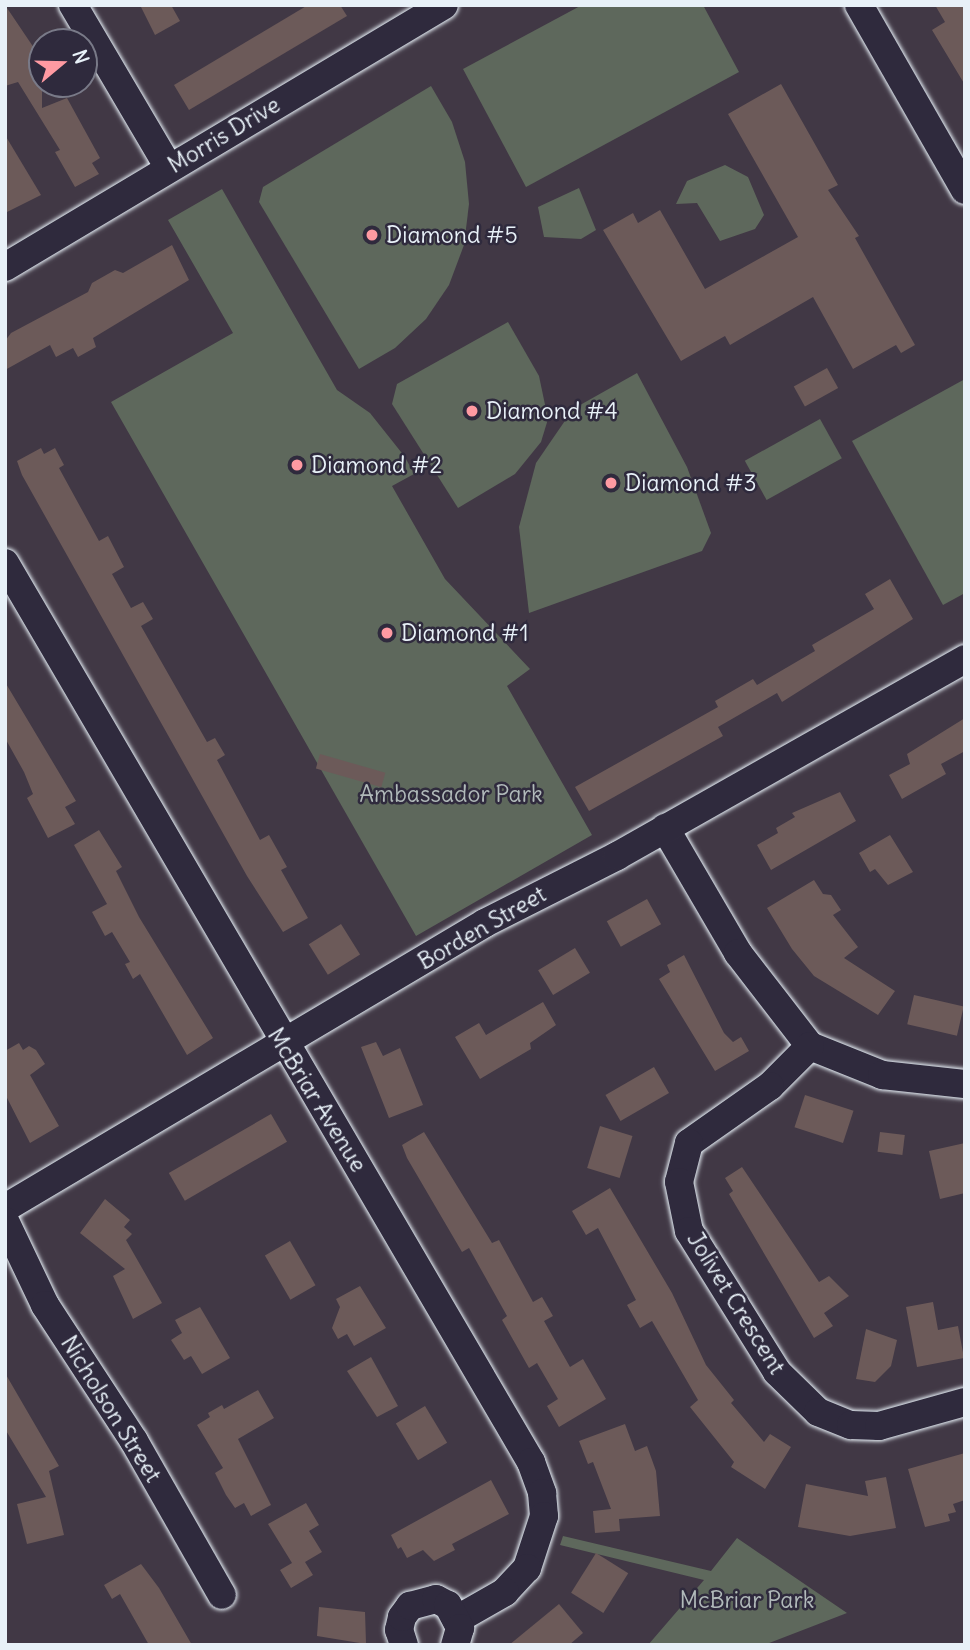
<!DOCTYPE html>
<style>
body{margin:0}
#map{position:relative;width:970px;height:1650px;overflow:hidden;background:#413845;font-family:Delius,sans-serif}
div>[style]{position:absolute}
[style*='--x']{left:calc(var(--x)*1px);top:calc(var(--y)*1px);width:calc(var(--w)*1px);rotate:calc(var(--a)*1deg)}
.green>*{inset:0;background:#5e685c;transform-origin:0 0}
.building>*{inset:0;background:#6c5a59;transform-origin:0 0}
.roads{filter:drop-shadow(0 0 2px #e8f1f8) drop-shadow(0 0 2px #e8f1f8)}
.minor>*{height:28px;margin:-14px;padding:0 14px;transform-origin:14px;border-radius:14px;background:#2f2a3d}
.dots>*{width:19px;height:19px;translate:-50% -50%;box-sizing:border-box;border:4px solid #2f2a3d;border-radius:50%}
span{translate:-50% -50%;white-space:nowrap;text-align:center;line-height:1.15;-webkit-text-stroke:5px #2f2a3d;paint-order:stroke}
.street-label{font-size:23px;color:#e8f1f8}
.poi-label{font-size:23px;color:#e8f1f8}
.left{translate:0 -50%;text-align:left}
.park-label{font-size:23px;color:#b1baba}
.frame{position:absolute;inset:0;border:7px solid #e8f1f8;pointer-events:none}
.north{position:absolute;left:28px;top:28px;width:70px;height:70px;box-sizing:border-box;background:#2f2a3d;border:2px solid #797a88;border-radius:50%;rotate:71deg;font-size:19px;font-weight:700;line-height:28px;text-align:center;color:#e8f1f8}
.north::after{content:'';display:block;margin:auto;width:24px;height:32px;background:#ff9aa2;clip-path:polygon(50% 0,100% 100%,50% 72%,0 100%)}
</style>
<div id="map">
<div class="green">
<div style="clip-path:polygon(582px 5px,703px 5px,739px 72px,526px 187px,463px 69px)"></div>
<div style="clip-path:polygon(431px 86px,452px 122px,465px 162px,469px 204px,464px 245px,449px 285px,426px 319px,395px 348px,359px 369px,259px 202px,263px 187px)"></div>
<div style="clip-path:polygon(725px 165px,748px 177px,764px 215px,755px 229px,720px 241px,697px 203px,676px 204px,687px 181px)"></div>
<div style="clip-path:polygon(579px 188px,596px 230px,581px 239px,544px 237px,538px 207px)"></div>
<div style="clip-path:polygon(222px 189px,337px 390px,370px 413px,405px 457px,414px 474px,392px 486px,445px 579px,530px 669px,507px 686px,592px 835px,416px 936px,111px 402px,233px 333px,168px 220px)"></div>
<div style="clip-path:polygon(508px 322px,539px 376px,548px 419px,541px 442px,515px 474px,458px 508px,392px 404px,397px 384px)"></div>
<div style="clip-path:polygon(637px 373px,687px 467px,711px 533px,702px 551px,529px 613px,519px 527px,536px 463px,573px 409px)"></div>
<div style="clip-path:polygon(965px 379px,965px 593px,943px 605px,852px 441px)"></div>
<div style="left:820px;top:419px;width:45px;height:86px;rotate:61deg"></div>
<div style="clip-path:polygon(563px 1536px,711px 1571px,737px 1538px,847px 1613px,764px 1645px,648px 1645px,704px 1580px,560px 1545px)"></div>
</div>
<div class="building">
<div style="clip-path:polygon(5px 5px,34px 48px,42px 44px,42px 108px,67px 98px,100px 158px,92px 163px,99px 174px,75px 187px,55px 152px,60px 150px,18px 82px,5px 86px)"></div>
<div style="clip-path:polygon(140px 5px,171px 5px,180px 21px,155px 35px)"></div>
<div style="clip-path:polygon(308px 5px,340px 5px,347px 16px,189px 110px,174px 85px)"></div>
<div style="clip-path:polygon(935px 5px,965px 5px,965px 85px,932px 30px,945px 22px)"></div>
<div style="clip-path:polygon(781px 84px,838px 185px,828px 190px,859px 236px,855px 238px,915px 345px,901px 353px,896px 345px,853px 369px,813px 297px,730px 345px,725px 336px,681px 361px,603px 230px,633px 213px,638px 223px,660px 210px,705px 289px,798px 237px,728px 114px)"></div>
<div style="clip-path:polygon(5px 135px,41px 195px,5px 213px)"></div>
<div style="clip-path:polygon(172px 245px,189px 280px,93px 338px,96px 347px,78px 357px,73px 348px,56px 357px,50px 345px,5px 370px,5px 341px,11px 333px,88px 292px,92px 283px,115px 270px,123px 273px)"></div>
<div style="left:827px;top:368px;width:23px;height:38px;rotate:61deg"></div>
<div style="clip-path:polygon(41px 448px,44px 454px,55px 448px,64px 465px,59px 468px,99px 541px,108px 536px,124px 567px,112px 574px,131px 608px,143px 602px,153px 619px,141px 626px,207px 742px,215px 738px,225px 755px,217px 760px,260px 840px,269px 835px,287px 867px,281px 870px,308px 918px,283px 932px,247px 876px,22px 475px,17px 461px)"></div>
<div style="clip-path:polygon(890px 579px,913px 619px,782px 702px,777px 693px,718px 727px,723px 736px,589px 811px,575px 787px,718px 707px,715px 701px,753px 679px,757px 685px,815px 651px,812px 645px,874px 609px,865px 594px)"></div>
<div style="clip-path:polygon(5px 682px,76px 801px,65px 807px,75px 824px,48px 838px,27px 798px,33px 794px,24px 772px,5px 738px)"></div>
<div style="clip-path:polygon(965px 718px,965px 751px,941px 764px,946px 774px,902px 799px,889px 775px,910px 764px,907px 754px)"></div>
<div style="left:320px;top:754px;width:68px;height:15px;rotate:16deg"></div>
<div style="clip-path:polygon(840px 792px,856px 821px,771px 870px,757px 845px,778px 833px,776px 828px,795px 817px,792px 813px)"></div>
<div style="clip-path:polygon(99px 830px,122px 867px,116px 871px,139px 917px,213px 1038px,187px 1055px,140px 974px,133px 979px,125px 964px,130px 962px,112px 932px,105px 936px,92px 912px,107px 904px,74px 845px)"></div>
<div style="clip-path:polygon(890px 835px,913px 872px,888px 885px,875px 869px,870px 872px,859px 853px)"></div>
<div style="clip-path:polygon(814px 880px,823px 894px,831px 895px,841px 910px,833px 915px,858px 947px,844px 958px,895px 991px,878px 1015px,814px 976px,792px 949px,767px 908px)"></div>
<div style="left:647px;top:899px;width:29px;height:46px;rotate:61deg"></div>
<div style="left:341px;top:924px;width:36px;height:38px;rotate:58deg"></div>
<div style="left:575px;top:948px;width:29px;height:43px;rotate:59deg"></div>
<div style="clip-path:polygon(684px 955px,724px 1033px,733px 1042px,741px 1037px,749px 1051px,715px 1071px,659px 979px,670px 972px,667px 965px)"></div>
<div style="left:914px;top:995px;width:51px;height:30px;rotate:13deg"></div>
<div style="clip-path:polygon(543px 1002px,556px 1025px,530px 1043px,531px 1049px,480px 1079px,455px 1037px,479px 1023px,486px 1035px)"></div>
<div style="clip-path:polygon(376px 1042px,383px 1056px,400px 1048px,423px 1105px,389px 1118px,361px 1047px)"></div>
<div style="clip-path:polygon(19px 1043px,23px 1050px,29px 1046px,36px 1050px,45px 1064px,30px 1075px,59px 1126px,30px 1143px,5px 1094px,5px 1051px)"></div>
<div style="left:654px;top:1067px;width:30px;height:56px;rotate:60deg"></div>
<div style="left:805px;top:1095px;width:51px;height:34px;rotate:18deg"></div>
<div style="left:271px;top:1114px;width:32px;height:118px;rotate:60deg"></div>
<div style="left:600px;top:1126px;width:34px;height:44px;rotate:17deg"></div>
<div style="clip-path:polygon(424px 1132px,492px 1243px,499px 1240px,533px 1302px,542px 1297px,553px 1316px,544px 1321px,570px 1367px,583px 1359px,606px 1399px,559px 1427px,547px 1406px,558px 1399px,537px 1363px,529px 1368px,502px 1320px,507px 1316px,469px 1248px,462px 1252px,407px 1158px,402px 1145px)"></div>
<div style="left:880px;top:1132px;width:25px;height:20px;rotate:7deg"></div>
<div style="clip-path:polygon(965px 1143px,965px 1193px,940px 1199px,929px 1151px)"></div>
<div style="clip-path:polygon(742px 1167px,819px 1282px,829px 1276px,849px 1296px,824px 1313px,833px 1326px,814px 1338px,729px 1194px,733px 1191px,725px 1178px)"></div>
<div style="clip-path:polygon(610px 1188px,672px 1293px,706px 1365px,734px 1400px,731px 1403px,764px 1442px,770px 1434px,791px 1447px,765px 1489px,731px 1467px,734px 1462px,690px 1407px,698px 1400px,652px 1321px,640px 1328px,627px 1305px,636px 1300px,598px 1228px,586px 1235px,572px 1211px)"></div>
<div style="clip-path:polygon(105px 1199px,130px 1220px,124px 1227px,132px 1234px,126px 1240px,162px 1303px,133px 1319px,113px 1276px,125px 1269px,80px 1233px)"></div>
<div style="left:290px;top:1241px;width:51px;height:29px;rotate:60deg"></div>
<div style="clip-path:polygon(360px 1286px,386px 1328px,354px 1346px,347px 1334px,338px 1339px,332px 1328px,340px 1307px,336px 1299px)"></div>
<div style="clip-path:polygon(933px 1302px,938px 1330px,958px 1326px,964px 1358px,917px 1367px,906px 1307px)"></div>
<div style="clip-path:polygon(200px 1307px,230px 1358px,202px 1374px,191px 1356px,184px 1360px,171px 1340px,182px 1333px,175px 1320px)"></div>
<div style="clip-path:polygon(866px 1329px,897px 1340px,891px 1366px,875px 1382px,856px 1379px)"></div>
<div style="clip-path:polygon(371px 1357px,398px 1406px,377px 1417px,347px 1371px)"></div>
<div style="clip-path:polygon(5px 1373px,59px 1466px,49px 1471px,64px 1535px,27px 1544px,17px 1504px,46px 1497px,5px 1429px)"></div>
<div style="clip-path:polygon(258px 1390px,274px 1418px,238px 1439px,271px 1505px,251px 1516px,244px 1503px,235px 1508px,226px 1495px,215px 1473px,223px 1468px,197px 1425px,210px 1417px,208px 1413px,222px 1405px,224px 1409px)"></div>
<div style="left:425px;top:1406px;width:43px;height:34px;rotate:59deg"></div>
<div style="clip-path:polygon(625px 1424px,635px 1451px,647px 1446px,656px 1471px,660px 1516px,619px 1519px,620px 1531px,595px 1533px,593px 1511px,611px 1509px,593px 1462px,588px 1464px,579px 1441px)"></div>
<div style="clip-path:polygon(965px 1453px,965px 1500px,953px 1504px,956px 1512px,948px 1514px,950px 1521px,925px 1527px,908px 1469px)"></div>
<div style="clip-path:polygon(886px 1477px,896px 1528px,850px 1536px,798px 1527px,806px 1484px,868px 1496px,865px 1481px)"></div>
<div style="clip-path:polygon(491px 1480px,509px 1514px,452px 1544px,455px 1550px,434px 1561px,423px 1550px,407px 1558px,401px 1547px,398px 1549px,391px 1535px)"></div>
<div style="clip-path:polygon(306px 1503px,319px 1525px,309px 1531px,322px 1552px,305px 1562px,313px 1575px,291px 1588px,280px 1570px,292px 1563px,268px 1524px)"></div>
<div style="left:596px;top:1553px;width:38px;height:47px;rotate:32deg"></div>
<div style="clip-path:polygon(141px 1564px,159px 1588px,192px 1645px,149px 1645px,120px 1594px,112px 1599px,104px 1585px)"></div>
<div style="clip-path:polygon(559px 1604px,583px 1633px,569px 1645px,509px 1645px)"></div>
<div style="clip-path:polygon(319px 1607px,365px 1612px,366px 1644px,317px 1636px)"></div>
</div>
<div class="roads">
<div class="minor">
<div style="--x:73;--y:5;--w:189;--a:59.5"></div>
<div style="--x:859;--y:5;--w:213;--a:60.2"></div>
<div style="--x:5;--y:267;--w:511;--a:-30.83"></div>
<div style="--x:5;--y:563;--w:1042;--a:59.67"></div>
<div style="--x:531;--y:1462;--w:33;--a:70"></div>
<div style="--x:542;--y:1493;--w:23;--a:85"></div>
<div style="--x:544;--y:1516;--w:55;--a:108.1"></div>
<div style="--x:527;--y:1568;--w:33;--a:133"></div>
<div style="--x:505;--y:1592;--w:56;--a:150.3"></div>
<div style="--x:665;--y:828;--w:145;--a:59.7"></div>
<div style="--x:738;--y:953;--w:118;--a:52.3"></div>
<div style="--x:810;--y:1046;--w:78;--a:21.9"></div>
<div style="--x:882;--y:1075;--w:83;--a:6.2"></div>
<div style="--x:810;--y:1046;--w:57;--a:135"></div>
<div style="--x:770;--y:1086;--w:99;--a:144.9"></div>
<div style="--x:689;--y:1143;--w:40;--a:104.4"></div>
<div style="--x:679;--y:1182;--w:50;--a:78.5"></div>
<div style="--x:689;--y:1231;--w:166;--a:58"></div>
<div style="--x:777;--y:1372;--w:57;--a:44.3"></div>
<div style="--x:818;--y:1412;--w:35;--a:22"></div>
<div style="--x:851;--y:1425;--w:28;--a:2"></div>
<div style="--x:879;--y:1426;--w:89;--a:-15.6"></div>
<div style="--x:5;--y:1208;--w:558;--a:-30.7"></div>
<div style="--x:485;--y:923;--w:148;--a:-26.9"></div>
<div style="--x:617;--y:856;--w:400;--a:-29.5"></div>
<div style="--x:5;--y:1221;--w:93;--a:64.5"></div>
<div style="--x:45;--y:1305;--w:163;--a:56.8"></div>
<div style="--x:134;--y:1441;--w:177;--a:60.3"></div>
<div style="--x:404;--y:1645;--w:16;--a:-108"></div>
<div style="--x:399;--y:1630;--w:13;--a:-77"></div>
<div style="--x:402;--y:1617;--w:14;--a:-54"></div>
<div style="--x:410;--y:1606;--w:27;--a:-15"></div>
<div style="--x:436;--y:1599;--w:13;--a:27"></div>
<div style="--x:448;--y:1605;--w:26;--a:62"></div>
<div style="--x:460;--y:1628;--w:18;--a:106"></div>
</div>
</div>
<div class="dots">
<div style="left:372px;top:235px;background:#ff9aa2"></div>
<div style="left:472px;top:411px;background:#ff9aa2"></div>
<div style="left:297px;top:465px;background:#ff9aa2"></div>
<div style="left:611px;top:483px;background:#ff9aa2"></div>
<div style="left:387px;top:633px;background:#ff9aa2"></div>
</div>
<div class="street-label">
<span style="left:224px;top:135px;rotate:-31deg">Morris Drive</span>
<span style="left:482px;top:928px;rotate:-30deg">Borden Street</span>
<span style="left:317px;top:1100px;rotate:58deg">McBriar Avenue</span>
<span style="left:736px;top:1303px;rotate:58deg">Jolivet Crescent</span>
<span style="left:111px;top:1409px;rotate:58deg">Nicholson Street</span>
</div>
<div class="poi-label">
<span class="left" style="left:386px;top:235px">Diamond #5</span>
<span class="left" style="left:486px;top:411px">Diamond #4</span>
<span class="left" style="left:311px;top:465px">Diamond #2</span>
<span class="left" style="left:625px;top:483px">Diamond #3</span>
<span class="left" style="left:401px;top:633px">Diamond #1</span>
</div>
<div class="park-label">
<span style="left:451px;top:794px">Ambassador Park</span>
<span style="left:747px;top:1600px">McBriar Park</span>
</div>
<div class="frame"></div>
<div class="north">N</div>
</div>
